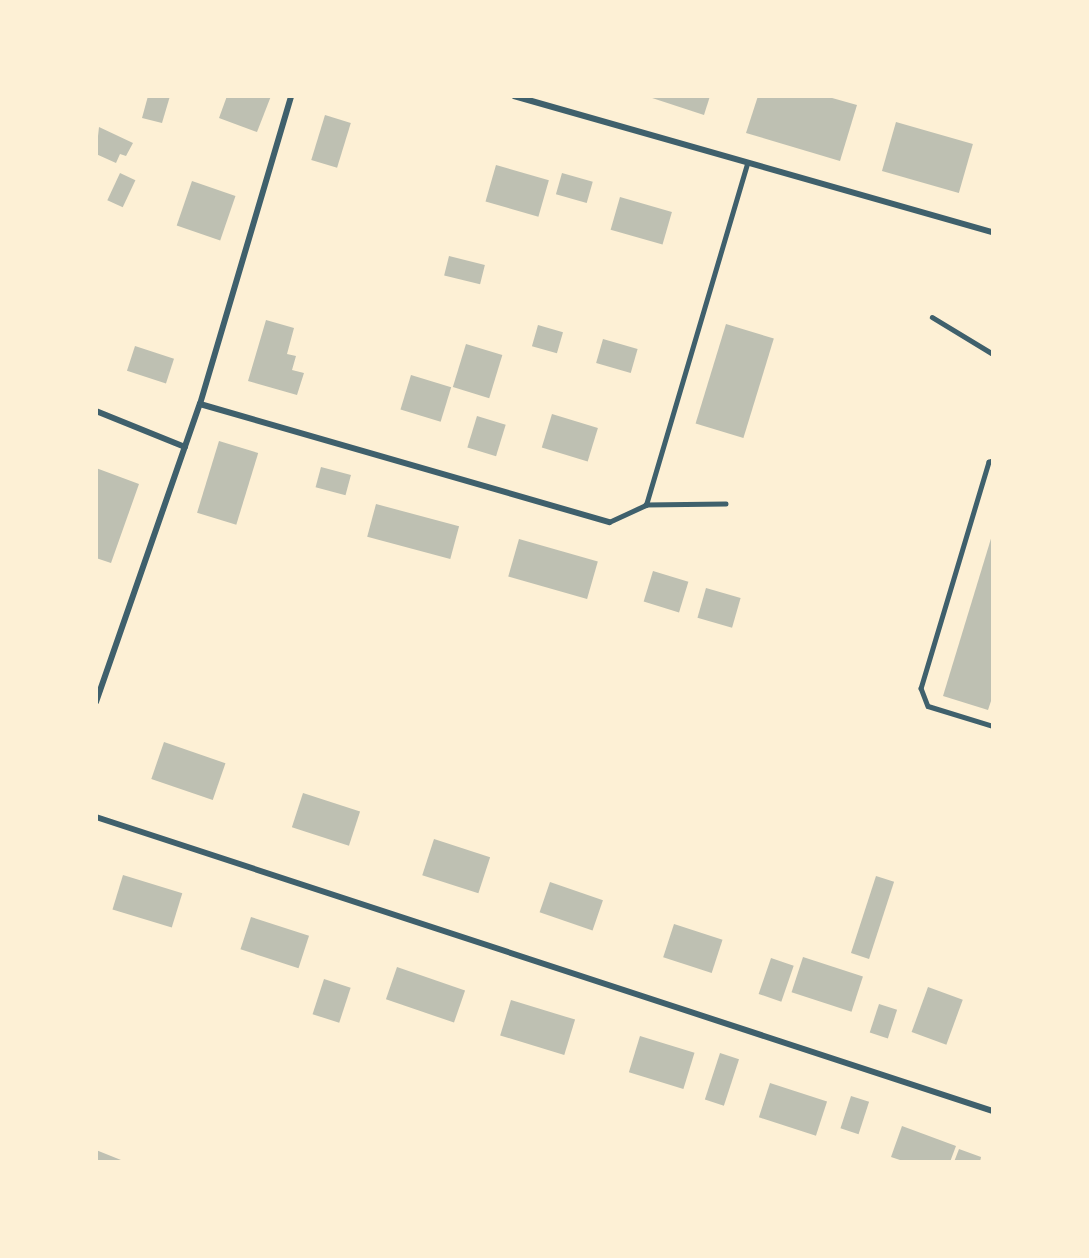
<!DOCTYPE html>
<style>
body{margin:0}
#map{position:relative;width:1089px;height:1258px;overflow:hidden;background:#fdf0d5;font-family:Manrope,sans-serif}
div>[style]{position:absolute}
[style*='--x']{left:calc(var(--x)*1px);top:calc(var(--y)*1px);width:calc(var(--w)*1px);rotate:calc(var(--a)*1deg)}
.building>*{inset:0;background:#bec0b2;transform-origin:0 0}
.service>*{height:4.5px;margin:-2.25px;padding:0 2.25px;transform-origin:2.25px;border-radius:2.25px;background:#3f606c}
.minor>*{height:6px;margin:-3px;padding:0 3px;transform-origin:3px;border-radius:3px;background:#3f606c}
span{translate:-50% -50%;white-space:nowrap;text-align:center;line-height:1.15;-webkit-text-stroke:6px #fdf0d5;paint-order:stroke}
.frame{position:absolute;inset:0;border:98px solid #fdf0d5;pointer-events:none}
</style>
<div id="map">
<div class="building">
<div style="clip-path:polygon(148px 96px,170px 96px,162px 123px,142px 118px)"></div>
<div style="clip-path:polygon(227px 96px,271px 96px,257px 132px,219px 118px)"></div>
<div style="clip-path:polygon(646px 96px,710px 96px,704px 115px)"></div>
<div style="clip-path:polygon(758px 96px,825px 96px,857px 105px,840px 161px,746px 133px)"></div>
<div style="left:325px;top:115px;width:27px;height:47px;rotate:17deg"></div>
<div style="left:896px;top:122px;width:80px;height:51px;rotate:16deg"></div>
<div style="clip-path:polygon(99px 127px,133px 143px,126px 156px,120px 154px,116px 163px,96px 154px)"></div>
<div style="left:496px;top:165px;width:55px;height:38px;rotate:16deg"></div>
<div style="left:120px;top:173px;width:17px;height:30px;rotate:25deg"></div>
<div style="left:562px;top:173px;width:32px;height:22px;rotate:16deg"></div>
<div style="left:192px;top:181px;width:46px;height:47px;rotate:19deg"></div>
<div style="left:620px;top:197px;width:54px;height:34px;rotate:16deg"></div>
<div style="left:449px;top:256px;width:37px;height:20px;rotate:14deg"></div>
<div style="clip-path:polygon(266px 320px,294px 328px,287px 354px,296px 356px,292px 370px,304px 373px,297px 395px,248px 381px)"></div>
<div style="left:726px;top:324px;width:50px;height:104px;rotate:17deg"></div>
<div style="left:538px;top:325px;width:26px;height:22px;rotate:16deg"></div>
<div style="left:603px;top:339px;width:36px;height:25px;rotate:16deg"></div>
<div style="left:466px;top:344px;width:38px;height:45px;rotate:17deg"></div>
<div style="left:135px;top:346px;width:41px;height:26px;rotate:18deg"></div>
<div style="left:411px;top:375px;width:42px;height:36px;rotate:17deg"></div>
<div style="left:552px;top:414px;width:48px;height:35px;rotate:17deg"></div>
<div style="left:477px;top:416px;width:30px;height:33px;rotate:17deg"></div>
<div style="left:219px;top:441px;width:41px;height:75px;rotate:17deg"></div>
<div style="left:321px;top:467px;width:31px;height:21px;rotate:15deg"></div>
<div style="clip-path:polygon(96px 468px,139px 484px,111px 563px,96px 558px)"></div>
<div style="left:376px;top:504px;width:86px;height:34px;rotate:15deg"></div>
<div style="clip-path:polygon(993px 532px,993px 695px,988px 710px,943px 696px)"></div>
<div style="left:519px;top:539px;width:82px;height:39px;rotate:16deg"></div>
<div style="left:653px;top:571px;width:37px;height:32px;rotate:17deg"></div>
<div style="left:706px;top:588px;width:36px;height:31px;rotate:16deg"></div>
<div style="left:164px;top:742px;width:65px;height:39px;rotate:19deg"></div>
<div style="left:303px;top:793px;width:60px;height:36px;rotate:18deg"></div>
<div style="left:434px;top:839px;width:59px;height:38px;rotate:18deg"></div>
<div style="left:123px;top:875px;width:62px;height:36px;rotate:17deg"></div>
<div style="left:876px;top:876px;width:19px;height:81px;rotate:18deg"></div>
<div style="left:550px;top:882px;width:56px;height:32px;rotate:19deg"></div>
<div style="left:251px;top:917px;width:61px;height:34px;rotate:18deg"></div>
<div style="left:674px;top:924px;width:51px;height:35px;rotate:18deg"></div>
<div style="left:803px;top:957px;width:63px;height:37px;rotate:18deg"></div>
<div style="left:771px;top:958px;width:24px;height:38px;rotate:19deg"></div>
<div style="left:397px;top:967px;width:72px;height:34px;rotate:19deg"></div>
<div style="left:324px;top:979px;width:28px;height:37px;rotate:18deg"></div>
<div style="left:928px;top:987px;width:37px;height:48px;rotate:20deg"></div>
<div style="left:511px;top:1000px;width:67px;height:37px;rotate:17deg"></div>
<div style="left:879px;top:1004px;width:19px;height:30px;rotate:18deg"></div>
<div style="left:640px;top:1036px;width:57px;height:38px;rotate:17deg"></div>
<div style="left:720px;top:1053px;width:20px;height:49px;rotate:18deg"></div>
<div style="left:770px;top:1083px;width:60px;height:36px;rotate:18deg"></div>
<div style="left:851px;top:1096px;width:19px;height:34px;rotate:18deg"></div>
<div style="clip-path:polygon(902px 1126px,956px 1146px,950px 1162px,906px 1162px,891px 1157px)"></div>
<div style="clip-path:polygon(959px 1149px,981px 1157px,980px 1162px,954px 1162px)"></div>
<div style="clip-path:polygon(96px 1150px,126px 1162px,96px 1162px)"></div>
</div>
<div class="service">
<div style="--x:932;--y:317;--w:71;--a:31.2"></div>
<div style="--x:993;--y:461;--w:4;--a:166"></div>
<div style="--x:989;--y:462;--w:236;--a:106.7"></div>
<div style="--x:921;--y:688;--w:19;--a:69"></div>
<div style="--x:928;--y:706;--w:68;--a:17.1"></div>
<div style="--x:726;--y:504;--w:80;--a:179.3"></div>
<div style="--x:646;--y:505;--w:357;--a:-73.5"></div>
<div style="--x:609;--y:522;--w:41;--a:-24.7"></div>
</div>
<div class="minor">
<div style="--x:514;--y:96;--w:498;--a:15.9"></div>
<div style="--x:200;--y:404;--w:426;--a:16.1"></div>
<div style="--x:96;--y:411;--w:96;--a:22"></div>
<div style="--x:96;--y:702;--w:316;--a:-70.8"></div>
<div style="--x:200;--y:404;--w:321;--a:-73.5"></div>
<div style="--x:96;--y:817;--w:944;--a:18.15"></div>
</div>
<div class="frame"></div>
</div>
